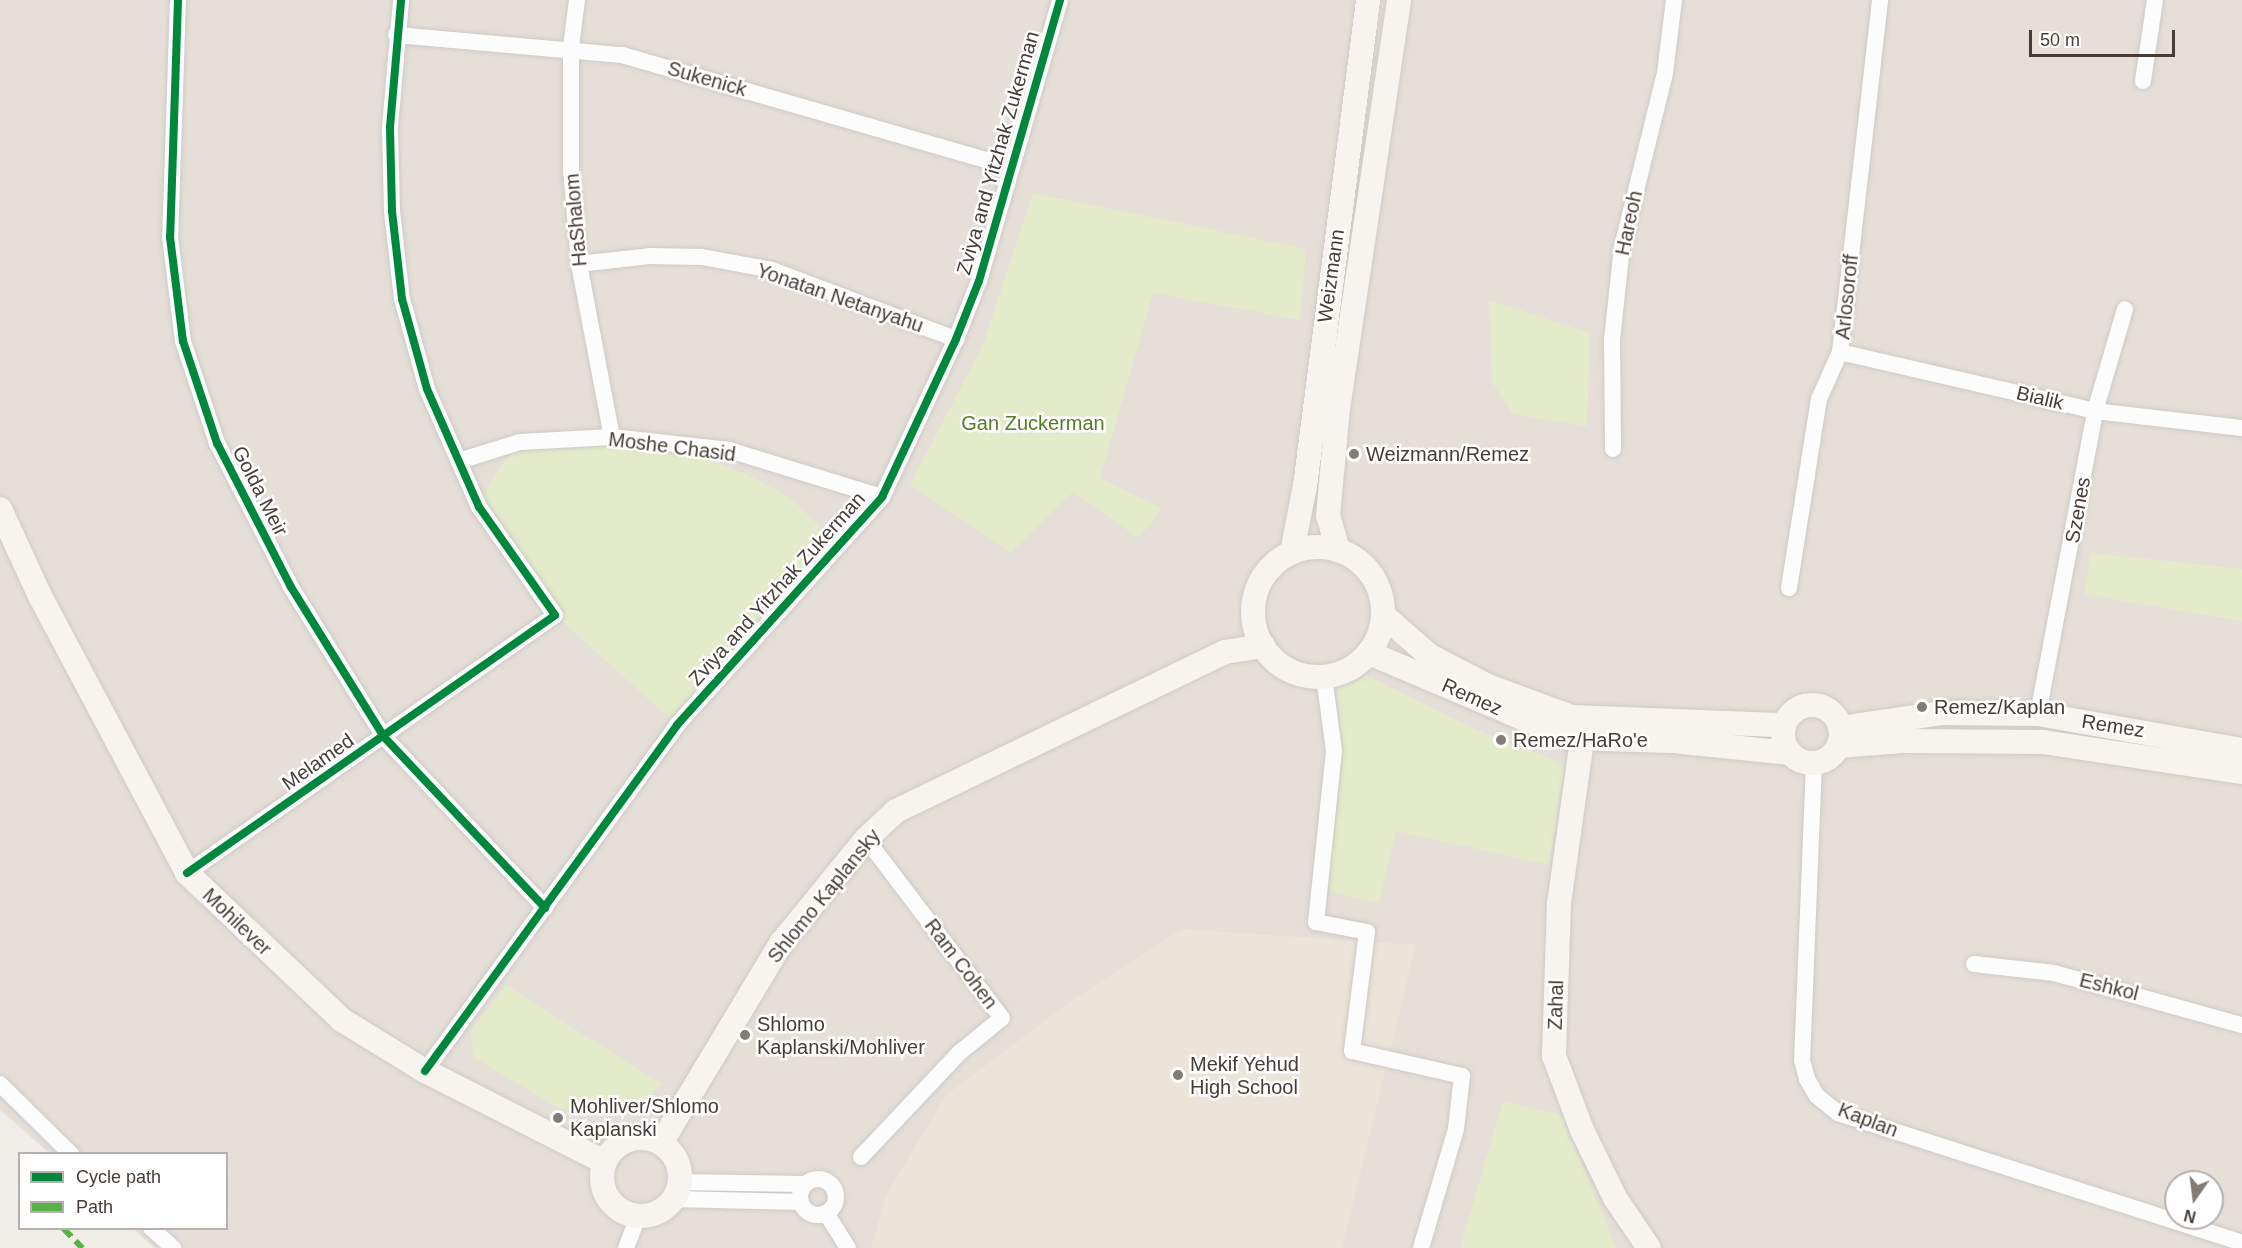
<!DOCTYPE html>
<style>
body{margin:0}
#map{position:relative;width:2242px;height:1248px;overflow:hidden;background:#f1eeea;font-family:Arial,sans-serif}
div>[style]{position:absolute}
[style*='--x']{left:calc(var(--x)*1px);top:calc(var(--y)*1px);width:calc(var(--w)*1px);rotate:calc(var(--a)*1deg)}
.residential>*{inset:0;background:#e5dfd7}
.education>*{inset:0;background:#ece3d9}
.green>*{inset:0;background:#e4ebca}
.roads{filter:drop-shadow(0 0 2px #cecac6) drop-shadow(0 0 2px #cecac6)}
.street>*{height:16px;margin:-8px;padding:0 8px;transform-origin:8px;border-radius:8px;background:#fdfcfc}
.street>.ring{margin:-8px;padding:0;box-sizing:content-box;background:none;border:16px solid #fdfcfc;border-radius:50%}
.secondary>*{height:24px;margin:-12px;padding:0 12px;transform-origin:12px;border-radius:12px;background:#f7f3ee}
.secondary>.ring{margin:-12px;padding:0;box-sizing:content-box;background:none;border:24px solid #f7f3ee;border-radius:50%}
.quiet>*{height:6px;margin-top:-3px;transform-origin:0;background:repeating-linear-gradient(90deg,#57b346 0 12px,transparent 0 18px)}
.cycleway>*{height:8px;margin:-4px;padding:0 4px;transform-origin:4px;border-radius:4px;background:#00873e}
.dots>*{width:16px;height:16px;translate:-50% -50%;box-sizing:border-box;border:3px solid #fff;border-radius:50%}
span{translate:-50% -50%;white-space:nowrap;text-align:center;line-height:1.15;-webkit-text-stroke:5px #fff;paint-order:stroke}
.street-label{font-size:20px;color:#483d36}
.park-label{font-size:20px;color:#577b27}
.poi-label{font-size:20px;color:#483d36}
.left{translate:0 -50%;text-align:left}
.legend{position:absolute;left:18px;top:1152px;width:210px;height:78px;box-sizing:border-box;background:#fff;border:2px solid #b6b1af;margin:0;padding:8px 10px;list-style:none;font-size:18px;color:#483d36}
.legend li{display:flex;align-items:center;gap:12px;height:30px}
.legend b{width:30px;border:2px solid #b6b1af}
.north{position:absolute;left:2164px;top:1170px;width:60px;height:60px;box-sizing:border-box;background:#fff;border:2px solid #b6b1af;border-radius:50%;rotate:194deg;font-size:16px;font-weight:700;line-height:24px;text-align:center;color:#483d36}
.north::after{content:'';display:block;margin:auto;width:21px;height:27px;background:#837b75;clip-path:polygon(50% 0,100% 100%,50% 72%,0 100%)}
.scale{position:absolute;left:2029px;top:30px;width:146px;height:27px;box-sizing:border-box;border:3px solid #483d36;border-top:0;padding-left:8px;font-size:18px;line-height:21px;white-space:nowrap;color:#483d36;-webkit-text-stroke:4px #fff;paint-order:stroke}
</style>
<div id="map">
<div class="residential">
<div style="clip-path:polygon(evenodd,0 0,2242px 0,2242px 1248px,155px 1248px,133px 1229px,226px 1228px,226px 1154px,49px 1153px,0 1110px,0 0,2176px 1182px,2212px 1182px,2212px 1218px,2176px 1218px,2176px 1182px)"></div>
</div>
<div class="education">
<div style="clip-path:polygon(1182px 929px,1416px 945px,1342px 1248px,871px 1248px,886px 1195px,947px 1094px,1075px 998px)"></div>
</div>
<div class="green">
<div style="clip-path:polygon(1033px 193px,1306px 249px,1300px 320px,1153px 293px,1100px 478px,1162px 508px,1139px 538px,1073px 492px,1011px 552px,910px 485px,983px 345px)"></div>
<div style="clip-path:polygon(1489px 300px,1590px 333px,1587px 426px,1513px 414px,1492px 382px)"></div>
<div style="clip-path:polygon(520px 442px,670px 444px,752px 477px,791px 498px,825px 532px,821px 565px,677px 725px,555px 615px,479px 507px,493px 477px)"></div>
<div style="clip-path:polygon(2091px 553px,2242px 569px,2242px 621px,2084px 594px)"></div>
<div style="clip-path:polygon(1367px 676px,1484px 733px,1565px 764px,1549px 865px,1396px 831px,1379px 903px,1327px 891px,1343px 754px,1336px 686px)"></div>
<div style="clip-path:polygon(506px 985px,661px 1084px,648px 1099px,589px 1116px,559px 1108px,473px 1057px,471px 1029px)"></div>
<div style="clip-path:polygon(1503px 1101px,1562px 1116px,1616px 1248px,1460px 1248px)"></div>
</div>
<div class="roads">
<div class="street">
<div style="--x:178;--y:0;--w:237;--a:91.9"></div>
<div style="--x:170;--y:237;--w:105;--a:82.9"></div>
<div style="--x:183;--y:341;--w:108;--a:71.6"></div>
<div style="--x:217;--y:443;--w:162;--a:62.8"></div>
<div style="--x:291;--y:587;--w:176;--a:58.2"></div>
<div style="--x:384;--y:737;--w:235;--a:46.7"></div>
<div style="--x:577;--y:0;--w:47;--a:97.3"></div>
<div style="--x:571;--y:47;--w:123;--a:90"></div>
<div style="--x:571;--y:170;--w:94;--a:85.1"></div>
<div style="--x:579;--y:264;--w:176;--a:79.2"></div>
<div style="--x:396;--y:35;--w:227;--a:5.1"></div>
<div style="--x:622;--y:55;--w:404;--a:16.1"></div>
<div style="--x:2143;--y:81;--w:82;--a:-81.6"></div>
<div style="--x:579;--y:264;--w:71;--a:-6.4"></div>
<div style="--x:650;--y:256;--w:52;--a:1.1"></div>
<div style="--x:702;--y:257;--w:71;--a:10.5"></div>
<div style="--x:772;--y:270;--w:197;--a:20.6"></div>
<div style="--x:1840;--y:352;--w:262;--a:13"></div>
<div style="--x:2095;--y:411;--w:148;--a:6.6"></div>
<div style="--x:1613;--y:449;--w:109;--a:-90.5"></div>
<div style="--x:1612;--y:340;--w:94;--a:-83.9"></div>
<div style="--x:1622;--y:247;--w:179;--a:-76.1"></div>
<div style="--x:1665;--y:73;--w:74;--a:-83"></div>
<div style="--x:459;--y:461;--w:64;--a:-17.3"></div>
<div style="--x:520;--y:442;--w:92;--a:-3.1"></div>
<div style="--x:612;--y:437;--w:118;--a:6.3"></div>
<div style="--x:729;--y:450;--w:160;--a:17.1"></div>
<div style="--x:1789;--y:588;--w:191;--a:-81"></div>
<div style="--x:1819;--y:399;--w:51;--a:-65.9"></div>
<div style="--x:1840;--y:352;--w:354;--a:-83.5"></div>
<div style="--x:1324;--y:676;--w:76;--a:82.4"></div>
<div style="--x:1334;--y:751;--w:172;--a:96"></div>
<div style="--x:1316;--y:922;--w:52;--a:11.1"></div>
<div style="--x:1367;--y:932;--w:120;--a:97.2"></div>
<div style="--x:1352;--y:1051;--w:113;--a:12.8"></div>
<div style="--x:1462;--y:1076;--w:53;--a:96.5"></div>
<div style="--x:1456;--y:1129;--w:124;--a:106.4"></div>
<div style="--x:2038;--y:714;--w:308;--a:-79.3"></div>
<div style="--x:2095;--y:411;--w:106;--a:-73.6"></div>
<div style="--x:1814;--y:763;--w:297;--a:92.3"></div>
<div style="--x:1802;--y:1060;--w:20;--a:75"></div>
<div style="--x:1807;--y:1079;--w:20;--a:60"></div>
<div style="--x:1817;--y:1096;--w:27;--a:39"></div>
<div style="--x:1838;--y:1113;--w:424;--a:17.8"></div>
<div style="--x:187;--y:873;--w:449;--a:-35"></div>
<div style="--x:555;--y:615;--w:132;--a:-125.1"></div>
<div style="--x:479;--y:507;--w:129;--a:-113.8"></div>
<div style="--x:427;--y:389;--w:93;--a:-105.5"></div>
<div style="--x:402;--y:299;--w:89;--a:-96.5"></div>
<div style="--x:392;--y:211;--w:84;--a:-91.4"></div>
<div style="--x:390;--y:127;--w:127;--a:-85"></div>
<div style="--x:1974;--y:964;--w:81;--a:6.4"></div>
<div style="--x:2054;--y:973;--w:195;--a:15.5"></div>
<div style="--x:425;--y:1071;--w:428;--a:-53.9"></div>
<div style="--x:677;--y:725;--w:307;--a:-48"></div>
<div style="--x:882;--y:497;--w:174;--a:-64.9"></div>
<div style="--x:956;--y:339;--w:62;--a:-68.4"></div>
<div style="--x:979;--y:281;--w:292;--a:-73.9"></div>
<div style="--x:0;--y:1084;--w:100;--a:44.6"></div>
<div style="--x:861;--y:1157;--w:143;--a:-46.7"></div>
<div style="--x:959;--y:1053;--w:55;--a:-39.1"></div>
<div style="--x:1002;--y:1018;--w:225;--a:-127.2"></div>
<div class="ring" style="left:800px;top:1179px;width:20px;height:20px"></div>
<div style="--x:680;--y:1182;--w:124;--a:0.9"></div>
<div style="--x:674;--y:1199;--w:127;--a:1.4"></div>
<div style="--x:826;--y:1213;--w:41;--a:57.8"></div>
<div style="--x:151;--y:1228;--w:30;--a:42"></div>
<div style="--x:626;--y:1248;--w:34;--a:-69"></div>
</div>
<div class="secondary">
<div style="--x:0;--y:509;--w:96;--a:65.3"></div>
<div style="--x:40;--y:596;--w:314;--a:62"></div>
<div style="--x:187;--y:873;--w:214;--a:43.5"></div>
<div style="--x:342;--y:1020;--w:97;--a:31.6"></div>
<div style="--x:425;--y:1071;--w:201;--a:26.9"></div>
<div class="ring" style="left:1253px;top:547px;width:106px;height:106px"></div>
<div style="--x:1338;--y:550;--w:35;--a:-106"></div>
<div style="--x:1328;--y:516;--w:107;--a:-84.7"></div>
<div style="--x:1338;--y:409;--w:414;--a:-81.5"></div>
<div style="--x:1292;--y:552;--w:67;--a:-78.9"></div>
<div style="--x:1305;--y:486;--w:490;--a:-82.6"></div>
<div style="--x:1383;--y:615;--w:62;--a:41.1"></div>
<div style="--x:1430;--y:656;--w:65;--a:27.3"></div>
<div style="--x:1488;--y:686;--w:90;--a:20.3"></div>
<div style="--x:1572;--y:717;--w:212;--a:2.2"></div>
<div style="--x:1369;--y:653;--w:217;--a:23"></div>
<div style="--x:1569;--y:738;--w:104;--a:1.7"></div>
<div style="--x:1673;--y:741;--w:118;--a:5.9"></div>
<div class="ring" style="left:1783px;top:705px;width:34px;height:34px"></div>
<div style="--x:1840;--y:728;--w:104;--a:-8.3"></div>
<div style="--x:1943;--y:713;--w:95;--a:0.6"></div>
<div style="--x:2038;--y:714;--w:207;--a:10"></div>
<div style="--x:1582;--y:740;--w:165;--a:98"></div>
<div style="--x:1559;--y:903;--w:153;--a:91.9"></div>
<div style="--x:1554;--y:1056;--w:79;--a:69.3"></div>
<div style="--x:1582;--y:1130;--w:76;--a:64.1"></div>
<div style="--x:1615;--y:1198;--w:60;--a:55.8"></div>
<div style="--x:1838;--y:746;--w:65;--a:-4.4"></div>
<div style="--x:1903;--y:741;--w:140;--a:0.4"></div>
<div style="--x:2043;--y:742;--w:201;--a:8.6"></div>
<div class="ring" style="left:602px;top:1138px;width:54px;height:54px"></div>
<div style="--x:661;--y:1143;--w:235;--a:-59"></div>
<div style="--x:782;--y:942;--w:133;--a:-50.8"></div>
<div style="--x:866;--y:839;--w:41;--a:-43"></div>
<div style="--x:896;--y:811;--w:365;--a:-25.8"></div>
<div style="--x:1225;--y:652;--w:39;--a:-9"></div>
</div>
</div>
<div class="quiet">
<div style="--x:63;--y:1228;--w:28;--a:46"></div>
</div>
<div class="cycleway">
<div style="--x:178;--y:0;--w:237;--a:91.9"></div>
<div style="--x:170;--y:237;--w:105;--a:82.9"></div>
<div style="--x:183;--y:341;--w:108;--a:71.6"></div>
<div style="--x:217;--y:443;--w:162;--a:62.8"></div>
<div style="--x:291;--y:587;--w:176;--a:58.2"></div>
<div style="--x:384;--y:737;--w:235;--a:46.7"></div>
<div style="--x:187;--y:873;--w:449;--a:-35"></div>
<div style="--x:555;--y:615;--w:132;--a:-125.1"></div>
<div style="--x:479;--y:507;--w:129;--a:-113.8"></div>
<div style="--x:427;--y:389;--w:93;--a:-105.5"></div>
<div style="--x:402;--y:299;--w:89;--a:-96.5"></div>
<div style="--x:392;--y:211;--w:84;--a:-91.4"></div>
<div style="--x:390;--y:127;--w:127;--a:-85"></div>
<div style="--x:425;--y:1071;--w:428;--a:-53.9"></div>
<div style="--x:677;--y:725;--w:307;--a:-48"></div>
<div style="--x:882;--y:497;--w:174;--a:-64.9"></div>
<div style="--x:956;--y:339;--w:62;--a:-68.4"></div>
<div style="--x:979;--y:281;--w:292;--a:-73.9"></div>
</div>
<div class="dots">
<div style="left:1354px;top:454px;background:#837b75"></div>
<div style="left:1922px;top:707px;background:#837b75"></div>
<div style="left:1501px;top:740px;background:#837b75"></div>
<div style="left:745px;top:1035px;background:#837b75"></div>
<div style="left:1178px;top:1075px;background:#837b75"></div>
<div style="left:558px;top:1118px;background:#837b75"></div>
</div>
<div class="street-label">
<span style="left:707px;top:79px;rotate:16deg">Sukenick</span>
<span style="left:998px;top:153px;rotate:-74deg">Zviya and Yitzhak Zukerman</span>
<span style="left:576px;top:220px;rotate:-95deg">HaShalom</span>
<span style="left:1629px;top:223px;rotate:-78deg">Hareoh</span>
<span style="left:1331px;top:276px;rotate:-82deg">Weizmann</span>
<span style="left:1847px;top:297px;rotate:-84deg">Arlosoroff</span>
<span style="left:840px;top:298px;rotate:19deg">Yonatan Netanyahu</span>
<span style="left:2040px;top:398px;rotate:13deg">Bialik</span>
<span style="left:672px;top:447px;rotate:7deg">Moshe Chasid</span>
<span style="left:260px;top:491px;rotate:63deg">Golda Meir</span>
<span style="left:2078px;top:510px;rotate:-80deg">Szenes</span>
<span style="left:777px;top:589px;rotate:-48deg">Zviya and Yitzhak Zukerman</span>
<span style="left:1472px;top:697px;rotate:24deg">Remez</span>
<span style="left:2113px;top:726px;rotate:9deg">Remez</span>
<span style="left:318px;top:762px;rotate:-35deg">Melamed</span>
<span style="left:824px;top:896px;rotate:-51deg">Shlomo Kaplansky</span>
<span style="left:237px;top:922px;rotate:44deg">Mohilever</span>
<span style="left:961px;top:964px;rotate:53deg">Ram Cohen</span>
<span style="left:2109px;top:987px;rotate:14deg">Eshkol</span>
<span style="left:1556px;top:1005px;rotate:-88deg">Zahal</span>
<span style="left:1868px;top:1120px;rotate:21deg">Kaplan</span>
</div>
<div class="park-label">
<span style="left:1033px;top:423px">Gan Zuckerman</span>
</div>
<div class="poi-label">
<span class="left" style="left:1366px;top:454px">Weizmann/Remez</span>
<span class="left" style="left:1934px;top:707px">Remez/Kaplan</span>
<span class="left" style="left:1513px;top:740px">Remez/HaRo'e</span>
<span class="left" style="left:757px;top:1036px">Shlomo<br>Kaplanski/Mohliver</span>
<span class="left" style="left:1190px;top:1076px">Mekif Yehud<br>High School</span>
<span class="left" style="left:570px;top:1118px">Mohliver/Shlomo<br>Kaplanski</span>
</div>
<ul class="legend">
<li><b style="height:8px;background:#00873e"></b>Cycle path</li>
<li><b style="height:8px;background:#57b346"></b>Path</li>
</ul>
<div class="north">N</div>
<div class="scale">50 m</div>
</div>
